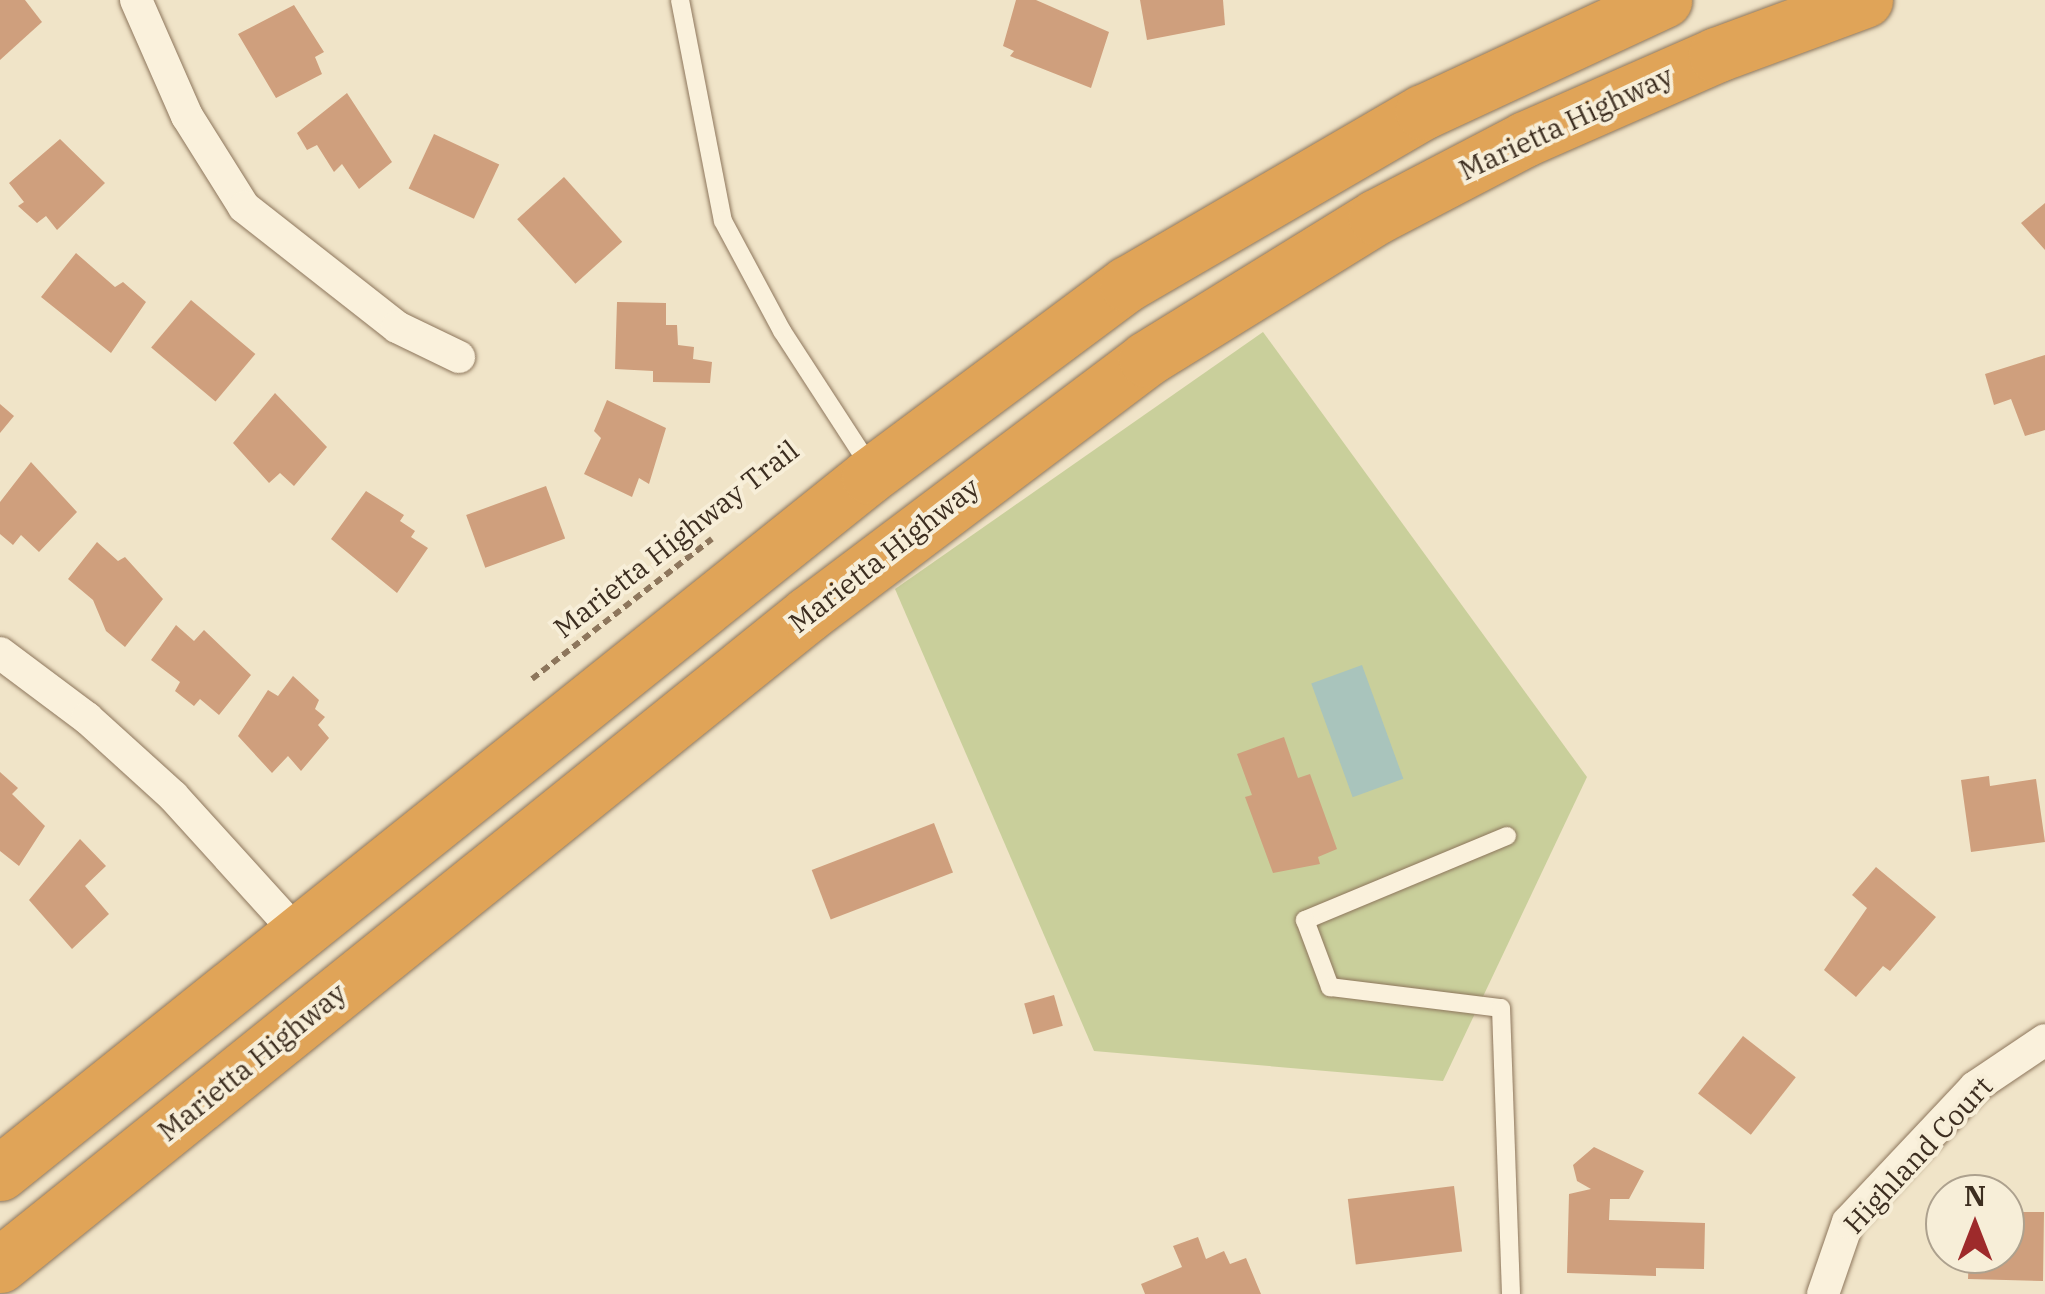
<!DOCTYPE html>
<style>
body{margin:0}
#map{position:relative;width:2045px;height:1294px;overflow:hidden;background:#f0e4c8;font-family:"IBM Plex Serif",serif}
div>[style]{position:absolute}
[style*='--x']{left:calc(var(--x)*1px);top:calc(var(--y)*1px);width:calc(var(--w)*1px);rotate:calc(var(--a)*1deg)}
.green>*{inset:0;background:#c9cf9b}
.water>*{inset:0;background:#a9c4bc;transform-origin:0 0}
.building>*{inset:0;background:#cf9f7d;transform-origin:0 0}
.path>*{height:6px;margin-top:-3px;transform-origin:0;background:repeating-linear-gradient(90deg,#8d765c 0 8px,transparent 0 13px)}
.roads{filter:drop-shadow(0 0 2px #8d765c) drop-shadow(0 0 2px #8d765c)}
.lane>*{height:18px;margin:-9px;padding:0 9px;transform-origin:9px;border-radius:9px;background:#faf1dc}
.street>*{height:32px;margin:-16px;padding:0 16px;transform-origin:16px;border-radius:16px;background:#faf1dc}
.highway>*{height:55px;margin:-27.5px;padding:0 27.5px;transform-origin:27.5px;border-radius:27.5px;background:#e0a458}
span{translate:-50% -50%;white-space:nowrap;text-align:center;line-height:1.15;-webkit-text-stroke:8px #f7eed8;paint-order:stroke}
.street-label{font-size:28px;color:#3d2e20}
.north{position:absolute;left:1925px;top:1174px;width:100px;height:100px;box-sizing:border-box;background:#f7eed8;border:2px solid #ada18e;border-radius:50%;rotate:0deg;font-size:28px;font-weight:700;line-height:40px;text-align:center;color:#3d2e20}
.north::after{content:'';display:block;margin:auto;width:35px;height:45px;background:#9e2a2b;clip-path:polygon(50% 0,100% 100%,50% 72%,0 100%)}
</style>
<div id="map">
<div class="green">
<div style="clip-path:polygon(1263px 332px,1587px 777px,1443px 1081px,1094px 1051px,895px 589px)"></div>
</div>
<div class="water">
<div style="left:1362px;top:665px;width:121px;height:54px;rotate:70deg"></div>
</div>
<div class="building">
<div style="clip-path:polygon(0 0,25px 0,42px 22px,0 60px)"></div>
<div style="clip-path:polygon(1016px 0,1036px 0,1109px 32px,1091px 88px,1010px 56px,1014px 51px,1003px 46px)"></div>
<div style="clip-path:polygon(1140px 0,1223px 0,1225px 25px,1147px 40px)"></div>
<div style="clip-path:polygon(294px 5px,324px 52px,315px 57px,322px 74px,276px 98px,238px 34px)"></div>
<div style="clip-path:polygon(347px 93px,392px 162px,359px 189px,342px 164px,334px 172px,317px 145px,307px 150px,297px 133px)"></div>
<div style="left:434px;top:134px;width:72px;height:60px;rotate:25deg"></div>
<div style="clip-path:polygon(60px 139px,105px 183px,57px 230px,46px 216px,37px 223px,18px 206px,24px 202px,9px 183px)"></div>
<div style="left:564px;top:177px;width:87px;height:63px;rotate:48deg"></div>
<div style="clip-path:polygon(2045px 203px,2045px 250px,2021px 223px)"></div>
<div style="clip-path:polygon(76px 253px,115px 287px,123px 282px,146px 302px,111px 353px,41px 297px)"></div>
<div style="left:191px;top:300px;width:84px;height:62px;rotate:40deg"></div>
<div style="clip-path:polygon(617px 302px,666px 303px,666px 325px,677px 325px,678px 345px,694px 347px,693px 359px,712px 362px,710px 383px,653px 382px,653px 371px,615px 369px)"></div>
<div style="clip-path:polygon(2045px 355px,2045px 430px,2025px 436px,2011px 399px,1994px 405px,1985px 374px)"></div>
<div style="clip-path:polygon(275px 393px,327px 447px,294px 486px,280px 473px,269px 483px,233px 443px)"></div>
<div style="clip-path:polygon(607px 400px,666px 428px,649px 484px,639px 478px,632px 497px,584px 474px,601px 438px,594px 431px)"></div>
<div style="clip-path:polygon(0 404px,14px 416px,0 433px)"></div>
<div style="clip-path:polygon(31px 462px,77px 512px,39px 552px,21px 535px,13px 545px,0 534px,0 502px)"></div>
<div style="left:546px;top:486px;width:56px;height:85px;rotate:70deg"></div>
<div style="clip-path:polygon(366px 491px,404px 515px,400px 521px,415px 531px,411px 537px,428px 548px,397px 593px,331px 539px)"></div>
<div style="clip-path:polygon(97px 542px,118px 561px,125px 557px,163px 599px,125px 647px,106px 631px,93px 600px,68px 579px)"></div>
<div style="clip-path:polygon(176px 625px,194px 641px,204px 630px,251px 675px,219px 715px,200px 699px,194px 706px,175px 691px,180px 682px,151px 660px)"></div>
<div style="clip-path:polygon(293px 676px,319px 700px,315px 709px,325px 717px,318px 725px,329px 738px,301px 771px,288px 756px,272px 773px,238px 736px,268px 690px,278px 696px)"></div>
<div style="clip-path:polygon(1284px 737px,1298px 778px,1310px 774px,1337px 849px,1318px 857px,1320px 864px,1273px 873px,1245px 797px,1252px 795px,1237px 754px)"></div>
<div style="clip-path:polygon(0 772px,18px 788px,12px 794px,45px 826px,19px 866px,0 851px)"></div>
<div style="clip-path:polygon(1989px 776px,1990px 786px,2036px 779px,2045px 842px,1971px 852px,1961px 780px)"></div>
<div style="left:934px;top:823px;width:53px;height:131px;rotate:69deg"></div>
<div style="clip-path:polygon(80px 839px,106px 866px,85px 886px,109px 914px,72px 949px,29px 900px)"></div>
<div style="clip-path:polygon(1876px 867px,1936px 917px,1890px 971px,1883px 966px,1856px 997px,1824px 970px,1867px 908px,1852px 895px)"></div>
<div style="left:1054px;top:995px;width:32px;height:31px;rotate:74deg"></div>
<div style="left:1743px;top:1036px;width:67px;height:73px;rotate:38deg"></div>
<div style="clip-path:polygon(1594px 1147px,1644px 1171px,1629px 1199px,1610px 1199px,1609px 1220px,1705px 1223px,1704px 1269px,1656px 1268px,1656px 1276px,1567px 1273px,1569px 1194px,1591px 1189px,1577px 1181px,1573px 1165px)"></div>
<div style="left:1454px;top:1186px;width:66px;height:107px;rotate:83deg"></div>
<div style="clip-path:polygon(2005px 1212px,2044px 1212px,2043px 1281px,1968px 1279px,1969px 1254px,2005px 1254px)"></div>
<div style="clip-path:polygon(1198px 1237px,1206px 1259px,1224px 1251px,1230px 1264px,1246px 1258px,1261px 1294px,1145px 1294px,1141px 1284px,1182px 1267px,1173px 1246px)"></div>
</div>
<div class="path">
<div style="--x:532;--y:679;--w:228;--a:-37.9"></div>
</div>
<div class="roads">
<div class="lane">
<div style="--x:680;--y:0;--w:225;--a:79"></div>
<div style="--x:723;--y:221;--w:125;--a:61.8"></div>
<div style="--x:782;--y:331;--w:163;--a:57"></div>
<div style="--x:1507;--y:836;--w:219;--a:157.4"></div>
<div style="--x:1305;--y:920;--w:72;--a:69.5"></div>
<div style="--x:1330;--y:987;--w:172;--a:7"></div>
<div style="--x:1501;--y:1008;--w:286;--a:88"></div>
</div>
<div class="street">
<div style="--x:136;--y:0;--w:127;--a:66.3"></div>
<div style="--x:187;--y:116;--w:107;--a:57.9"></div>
<div style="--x:244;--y:207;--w:194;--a:38.1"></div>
<div style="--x:397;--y:327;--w:69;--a:25.8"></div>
<div style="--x:0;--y:653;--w:109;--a:36.8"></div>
<div style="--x:87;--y:718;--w:116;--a:42.2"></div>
<div style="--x:173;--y:796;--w:186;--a:47.8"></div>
<div style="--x:1823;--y:1294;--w:76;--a:-70.9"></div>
<div style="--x:1848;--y:1222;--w:185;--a:-46.7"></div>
<div style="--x:1975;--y:1087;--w:84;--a:-33.9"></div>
</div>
<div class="highway">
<div style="--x:0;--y:1173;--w:1114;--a:-38.73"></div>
<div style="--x:869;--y:476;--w:322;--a:-36.7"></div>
<div style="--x:1127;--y:284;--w:342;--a:-30.2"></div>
<div style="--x:1423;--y:112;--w:266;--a:-24.9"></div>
<div style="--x:0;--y:1265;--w:1038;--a:-38.86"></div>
<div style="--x:808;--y:614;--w:423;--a:-37"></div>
<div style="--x:1146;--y:359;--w:270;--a:-31.7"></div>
<div style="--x:1376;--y:217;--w:168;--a:-27.6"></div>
<div style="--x:1525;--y:139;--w:209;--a:-23.7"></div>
<div style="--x:1716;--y:55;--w:159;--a:-20.3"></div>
</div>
</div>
<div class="street-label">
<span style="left:1566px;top:123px;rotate:-25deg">Marietta Highway</span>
<span style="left:676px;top:539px;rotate:-38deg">Marietta Highway Trail</span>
<span style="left:884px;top:555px;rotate:-38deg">Marietta Highway</span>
<span style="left:252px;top:1062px;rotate:-39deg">Marietta Highway</span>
<span style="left:1918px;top:1155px;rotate:-47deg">Highland Court</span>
</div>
<div class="north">N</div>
</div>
